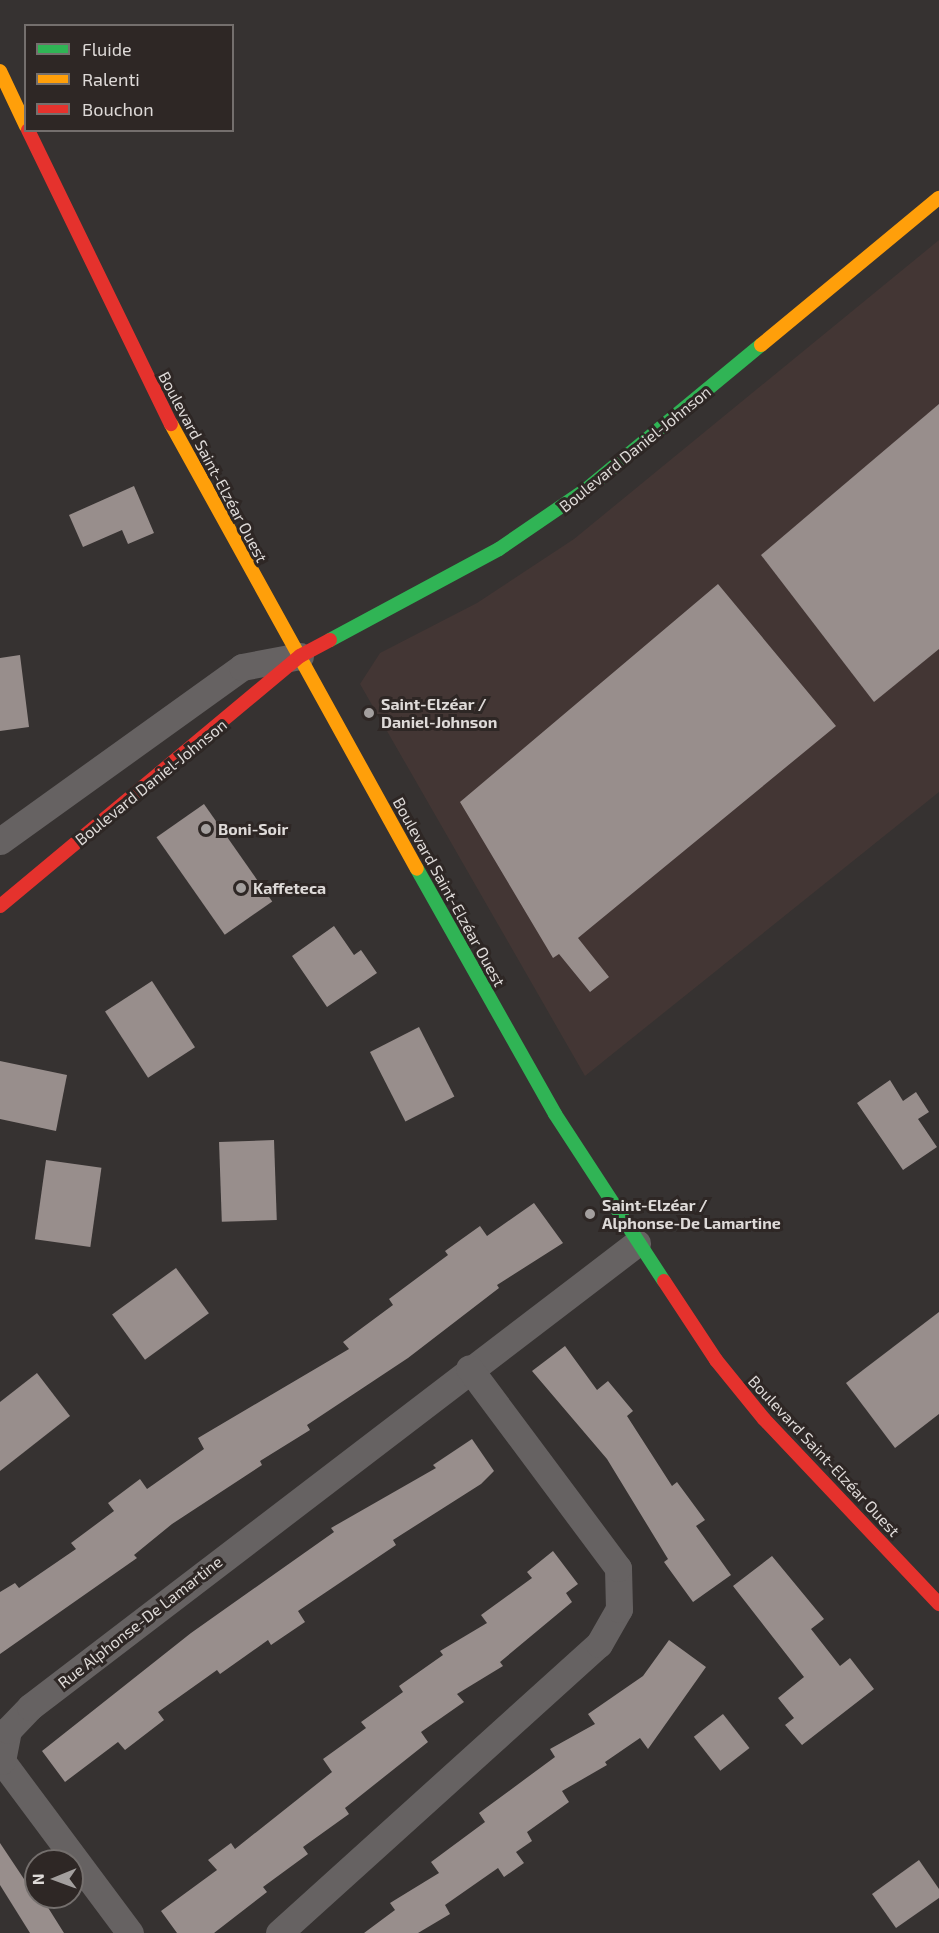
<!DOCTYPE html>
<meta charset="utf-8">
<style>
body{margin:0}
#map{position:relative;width:939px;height:1933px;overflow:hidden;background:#363231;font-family:"Exo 2",sans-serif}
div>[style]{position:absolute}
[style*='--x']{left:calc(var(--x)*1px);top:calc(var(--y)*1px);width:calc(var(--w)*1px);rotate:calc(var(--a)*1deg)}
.built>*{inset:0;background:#433634}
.building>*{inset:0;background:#988e8c;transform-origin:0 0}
.street>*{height:27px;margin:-13.5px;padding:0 13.5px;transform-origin:13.5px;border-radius:13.5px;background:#666262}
.fast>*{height:14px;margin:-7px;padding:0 7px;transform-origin:7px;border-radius:7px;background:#30b455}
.slow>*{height:14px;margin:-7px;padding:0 7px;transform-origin:7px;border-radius:7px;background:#ff9f0a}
.jam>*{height:14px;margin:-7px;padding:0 7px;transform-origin:7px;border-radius:7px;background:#e5322d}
.dots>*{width:16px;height:16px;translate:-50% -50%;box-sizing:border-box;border:3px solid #2e2725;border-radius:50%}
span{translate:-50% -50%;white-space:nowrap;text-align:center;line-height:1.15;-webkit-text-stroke:6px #2e2725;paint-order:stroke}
.street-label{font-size:16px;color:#dedad8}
.poi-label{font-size:16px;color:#dedad8;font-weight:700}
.left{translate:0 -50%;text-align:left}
.legend{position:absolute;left:24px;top:24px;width:210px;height:108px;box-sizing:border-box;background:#2e2725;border:2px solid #746f6d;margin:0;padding:8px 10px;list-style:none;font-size:18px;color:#dedad8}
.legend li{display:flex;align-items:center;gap:12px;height:30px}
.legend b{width:30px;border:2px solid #746f6d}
.north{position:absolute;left:24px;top:1849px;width:60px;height:60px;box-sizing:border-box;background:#2e2725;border:2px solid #746f6d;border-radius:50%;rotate:269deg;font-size:16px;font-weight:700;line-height:24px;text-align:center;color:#dedad8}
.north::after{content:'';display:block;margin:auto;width:21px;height:27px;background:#a39f9e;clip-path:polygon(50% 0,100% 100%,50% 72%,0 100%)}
</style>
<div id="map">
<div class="built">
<div style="clip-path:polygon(939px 240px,939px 792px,585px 1076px,360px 684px,380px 653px,477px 603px,574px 539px)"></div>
</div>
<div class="building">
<div style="clip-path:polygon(939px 404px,939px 649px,874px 702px,761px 555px)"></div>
<div style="clip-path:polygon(134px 486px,154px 533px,128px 544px,122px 530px,83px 547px,69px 515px)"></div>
<div style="clip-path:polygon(718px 584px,836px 726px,578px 938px,609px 977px,590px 992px,559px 954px,553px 958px,460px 802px)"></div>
<div style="clip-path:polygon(20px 655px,29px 727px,0 731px,0 658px)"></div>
<div style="left:204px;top:804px;width:119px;height:58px;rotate:55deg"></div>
<div style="clip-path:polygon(334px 926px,354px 955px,361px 950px,377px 973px,327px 1007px,292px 956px)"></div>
<div style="left:152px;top:981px;width:79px;height:56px;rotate:57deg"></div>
<div style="left:419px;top:1027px;width:78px;height:55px;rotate:63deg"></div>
<div style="clip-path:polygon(0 1061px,67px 1075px,56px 1131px,0 1119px)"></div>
<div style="clip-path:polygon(890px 1080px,903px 1101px,916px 1092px,929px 1112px,918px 1119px,937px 1147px,903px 1170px,857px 1103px)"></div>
<div style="left:274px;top:1140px;width:80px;height:55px;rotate:88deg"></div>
<div style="left:46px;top:1160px;width:56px;height:80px;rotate:8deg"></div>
<div style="clip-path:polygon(534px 1203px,563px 1243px,497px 1285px,499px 1288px,408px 1358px,307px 1425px,310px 1430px,260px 1461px,262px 1465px,172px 1524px,134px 1555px,137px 1558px,0 1654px,0 1592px,15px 1583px,19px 1588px,76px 1549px,71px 1543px,114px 1511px,108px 1503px,140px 1479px,147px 1489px,204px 1449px,198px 1438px,349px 1349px,343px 1342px,393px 1305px,389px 1299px,448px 1255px,445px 1251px,480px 1226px,487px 1236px)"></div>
<div style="left:176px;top:1268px;width:56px;height:79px;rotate:54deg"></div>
<div style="clip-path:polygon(939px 1312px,939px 1414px,895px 1448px,846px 1383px)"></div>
<div style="clip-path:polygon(565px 1346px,597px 1390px,608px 1381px,633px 1411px,627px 1416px,672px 1486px,677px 1482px,705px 1520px,696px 1526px,731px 1575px,693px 1602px,664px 1562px,668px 1559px,607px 1459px,532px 1371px)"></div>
<div style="clip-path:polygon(37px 1373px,70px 1416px,0 1471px,0 1402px)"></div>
<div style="clip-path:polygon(472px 1439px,494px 1471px,481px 1484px,393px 1540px,396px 1545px,298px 1611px,305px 1622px,271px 1645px,268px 1640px,220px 1674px,217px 1670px,158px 1712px,164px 1720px,125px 1750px,118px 1742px,65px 1782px,42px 1751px,191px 1633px,334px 1532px,331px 1528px,436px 1468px,433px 1465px)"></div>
<div style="clip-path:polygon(553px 1551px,578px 1584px,566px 1593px,572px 1602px,500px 1662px,503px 1666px,457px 1694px,464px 1702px,421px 1732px,428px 1742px,345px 1808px,349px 1814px,303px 1847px,308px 1854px,263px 1887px,267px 1892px,214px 1933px,177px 1933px,161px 1911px,217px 1870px,208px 1860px,231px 1843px,235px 1849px,332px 1772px,323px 1759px,366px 1728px,361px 1722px,403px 1692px,399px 1686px,443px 1655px,440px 1651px,487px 1623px,481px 1615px,532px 1578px,527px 1572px)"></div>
<div style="clip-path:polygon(772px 1556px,824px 1619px,811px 1629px,840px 1666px,850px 1658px,874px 1689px,802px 1745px,785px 1725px,794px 1718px,778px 1698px,804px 1677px,733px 1586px)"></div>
<div style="clip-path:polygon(669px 1640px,706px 1667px,648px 1749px,640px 1738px,605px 1762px,607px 1765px,562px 1791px,569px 1802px,527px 1832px,532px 1841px,516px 1852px,524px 1863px,504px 1877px,498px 1868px,445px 1905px,450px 1914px,418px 1933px,364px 1933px,395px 1910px,390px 1903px,439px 1873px,431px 1862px,485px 1822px,479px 1813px,555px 1757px,550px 1749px,595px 1724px,588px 1714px,643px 1676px)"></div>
<div style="left:723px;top:1714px;width:43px;height:37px;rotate:52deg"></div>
<div style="clip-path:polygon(0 1843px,38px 1900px,42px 1898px,64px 1933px,30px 1933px,0 1885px)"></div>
<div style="clip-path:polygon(919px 1860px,939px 1889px,939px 1898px,896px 1928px,872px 1894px)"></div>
</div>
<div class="street">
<div style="--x:0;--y:841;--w:298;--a:-35.7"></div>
<div style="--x:242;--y:667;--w:59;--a:-10.7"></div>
<div style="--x:130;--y:1933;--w:214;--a:-126.7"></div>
<div style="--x:2;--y:1761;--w:32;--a:-79"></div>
<div style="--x:8;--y:1730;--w:32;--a:-46"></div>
<div style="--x:30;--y:1707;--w:764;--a:-37.39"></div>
<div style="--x:279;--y:1933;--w:431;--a:-42.1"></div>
<div style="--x:599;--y:1644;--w:40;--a:-60.3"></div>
<div style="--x:619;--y:1609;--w:41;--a:-91.4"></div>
<div style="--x:618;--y:1568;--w:249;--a:-126.7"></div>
</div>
<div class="fast">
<div style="--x:330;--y:640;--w:192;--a:-28.3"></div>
<div style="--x:499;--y:549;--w:108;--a:-34.4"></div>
<div style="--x:588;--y:488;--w:224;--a:-39.6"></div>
<div style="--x:417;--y:869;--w:281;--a:60.6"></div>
<div style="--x:555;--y:1114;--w:199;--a:56.9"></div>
</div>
<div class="slow">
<div style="--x:0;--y:71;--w:61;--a:64.7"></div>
<div style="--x:761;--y:345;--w:231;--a:-39.6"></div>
<div style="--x:171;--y:424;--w:508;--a:61.07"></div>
</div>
<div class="jam">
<div style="--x:28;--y:130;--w:327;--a:64.1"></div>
<div style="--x:0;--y:906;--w:391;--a:-39.8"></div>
<div style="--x:300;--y:656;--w:34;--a:-28"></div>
<div style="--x:664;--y:1281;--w:95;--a:56.6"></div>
<div style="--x:716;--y:1360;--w:76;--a:50.9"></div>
<div style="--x:764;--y:1419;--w:255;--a:46.6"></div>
</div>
<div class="dots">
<div style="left:369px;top:713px;background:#a39f9e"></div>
<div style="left:206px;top:829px;background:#a39f9e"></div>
<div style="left:241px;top:888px;background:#a39f9e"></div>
<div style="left:590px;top:1214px;background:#a39f9e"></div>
</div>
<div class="street-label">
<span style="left:635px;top:449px;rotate:-39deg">Boulevard Daniel-Johnson</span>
<span style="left:213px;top:467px;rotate:62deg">Boulevard Saint-Elzéar Ouest</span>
<span style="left:151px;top:782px;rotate:-39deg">Boulevard Daniel-Johnson</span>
<span style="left:449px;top:892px;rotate:61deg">Boulevard Saint-Elzéar Ouest</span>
<span style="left:824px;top:1456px;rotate:47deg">Boulevard Saint-Elzéar Ouest</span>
<span style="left:140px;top:1622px;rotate:-38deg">Rue Alphonse-De Lamartine</span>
</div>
<div class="poi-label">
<span class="left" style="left:381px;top:713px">Saint-Elzéar /<br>Daniel-Johnson</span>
<span class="left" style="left:218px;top:829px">Boni-Soir</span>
<span class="left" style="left:253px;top:888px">Kaffeteca</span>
<span class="left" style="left:602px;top:1214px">Saint-Elzéar /<br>Alphonse-De Lamartine</span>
</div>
<ul class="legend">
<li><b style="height:8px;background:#30b455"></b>Fluide</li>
<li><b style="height:8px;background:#ff9f0a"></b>Ralenti</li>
<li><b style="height:8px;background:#e5322d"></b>Bouchon</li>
</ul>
<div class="north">N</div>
</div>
